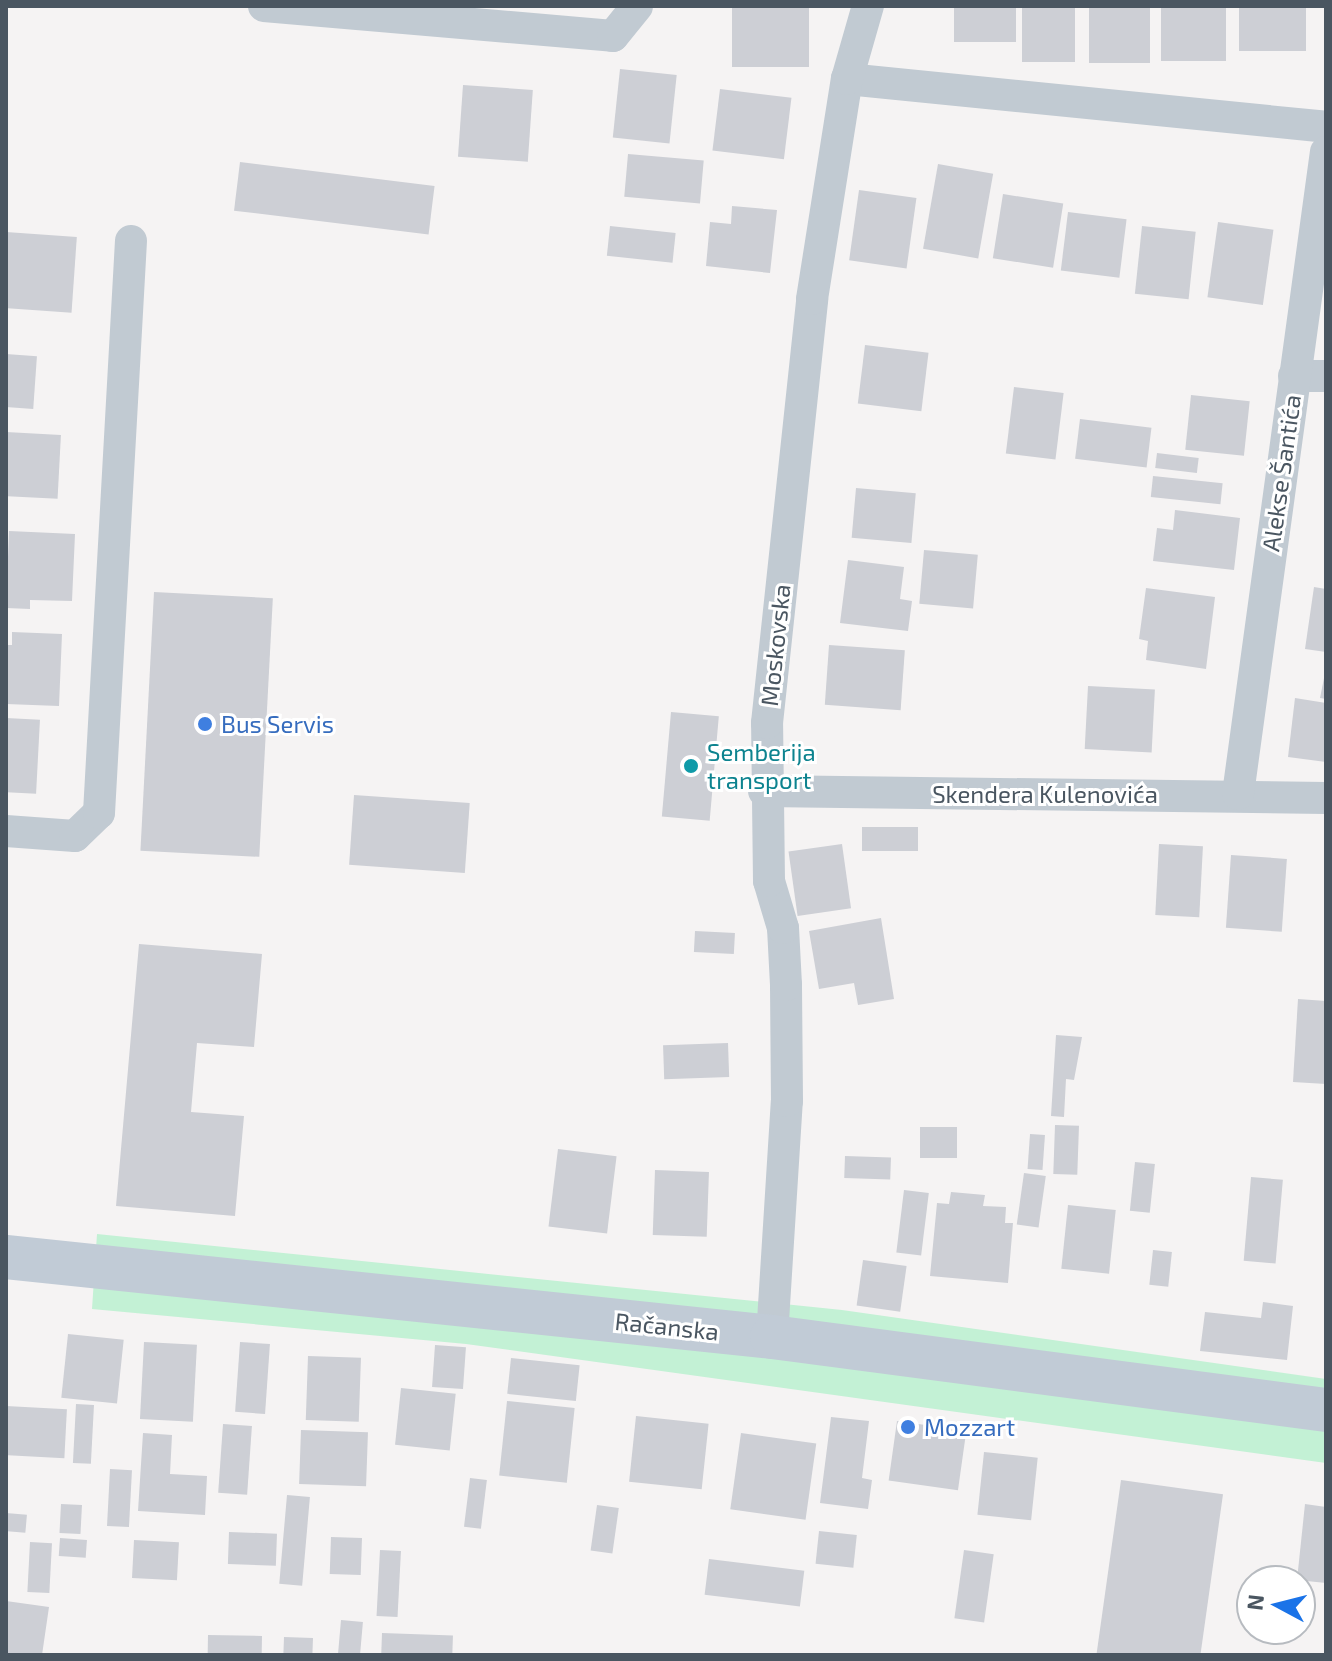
<!DOCTYPE html>
<meta charset="utf-8">
<style>
body{margin:0}
#map{position:relative;width:1332px;height:1661px;overflow:hidden;background:#f5f3f3;font-family:"Exo 2",sans-serif}
div>[style]{position:absolute}
[style*='--x']{left:calc(var(--x)*1px);top:calc(var(--y)*1px);width:calc(var(--w)*1px);rotate:calc(var(--a)*1deg)}
.green>*{inset:0;background:#c3f1d5}
.building>*{inset:0;background:#cdcfd5;transform-origin:0 0}
.street>*{height:32px;margin:-16px;padding:0 16px;transform-origin:16px;border-radius:16px;background:#c1cad2}
.secondary>*{height:44px;margin:-22px;padding:0 22px;transform-origin:22px;border-radius:22px;background:#c1cbd6}
.dots>*{width:22px;height:22px;translate:-50% -50%;box-sizing:border-box;border:4px solid #fff;border-radius:50%}
span{translate:-50% -50%;white-space:nowrap;text-align:center;line-height:1.15;-webkit-text-stroke:6px #fff;paint-order:stroke}
.street-label{font-size:24px;color:#4a5661}
.shop-label{font-size:24px;color:#366cbe}
.left{translate:0 -50%;text-align:left}
.culture-label{font-size:24px;color:#0d838f}
.frame{position:absolute;inset:0;border:8px solid #4a5661;pointer-events:none}
.north{position:absolute;left:1236px;top:1565px;width:80px;height:80px;box-sizing:border-box;background:#fff;border:2px solid #b7bbc0;border-radius:50%;rotate:277deg;font-size:22px;font-weight:700;line-height:32px;text-align:center;color:#4a5661}
.north::after{content:'';display:block;margin:auto;width:28px;height:36px;background:#1a73e8;clip-path:polygon(50% 0,100% 100%,50% 72%,0 100%)}
</style>
<div id="map">
<div class="green">
<div style="clip-path:polygon(97px 1234px,842px 1310px,1326px 1379px,1326px 1463px,466px 1344px,92px 1309px)"></div>
</div>
<div class="building">
<div style="left:732px;top:6px;width:77px;height:61px"></div>
<div style="left:954px;top:6px;width:62px;height:36px"></div>
<div style="left:1022px;top:6px;width:53px;height:56px"></div>
<div style="left:1089px;top:6px;width:61px;height:57px"></div>
<div style="left:1161px;top:6px;width:65px;height:55px"></div>
<div style="left:1239px;top:6px;width:67px;height:45px"></div>
<div style="left:620px;top:69px;width:57px;height:69px;rotate:6deg"></div>
<div style="left:463px;top:85px;width:70px;height:72px;rotate:4deg"></div>
<div style="left:720px;top:89px;width:72px;height:62px;rotate:7deg"></div>
<div style="left:628px;top:154px;width:76px;height:43px;rotate:5deg"></div>
<div style="left:240px;top:162px;width:196px;height:49px;rotate:7deg"></div>
<div style="left:938px;top:164px;width:56px;height:86px;rotate:10deg"></div>
<div style="left:859px;top:190px;width:58px;height:71px;rotate:8deg"></div>
<div style="left:1003px;top:194px;width:61px;height:65px;rotate:9deg"></div>
<div style="clip-path:polygon(732px 206px,777px 210px,770px 273px,706px 266px,710px 222px,731px 224px)"></div>
<div style="left:1068px;top:212px;width:59px;height:59px;rotate:7deg"></div>
<div style="left:1218px;top:222px;width:56px;height:76px;rotate:8deg"></div>
<div style="left:610px;top:226px;width:66px;height:30px;rotate:6deg"></div>
<div style="left:1142px;top:226px;width:54px;height:68px;rotate:6deg"></div>
<div style="left:6px;top:232px;width:71px;height:76px;rotate:4deg"></div>
<div style="left:865px;top:345px;width:64px;height:59px;rotate:7deg"></div>
<div style="left:6px;top:354px;width:31px;height:53px;rotate:4deg"></div>
<div style="left:1014px;top:387px;width:50px;height:67px;rotate:7deg"></div>
<div style="left:1191px;top:395px;width:59px;height:55px;rotate:6deg"></div>
<div style="left:1080px;top:419px;width:72px;height:40px;rotate:7deg"></div>
<div style="left:6px;top:432px;width:55px;height:64px;rotate:3deg"></div>
<div style="left:1157px;top:453px;width:42px;height:15px;rotate:7deg"></div>
<div style="left:1153px;top:476px;width:70px;height:21px;rotate:6deg"></div>
<div style="left:856px;top:488px;width:60px;height:50px;rotate:5deg"></div>
<div style="clip-path:polygon(1175px 510px,1240px 518px,1234px 570px,1153px 561px,1157px 528px,1173px 530px)"></div>
<div style="clip-path:polygon(9px 531px,75px 534px,72px 601px,30px 600px,30px 609px,6px 608px)"></div>
<div style="left:924px;top:550px;width:54px;height:54px;rotate:5deg"></div>
<div style="clip-path:polygon(848px 560px,904px 567px,900px 599px,912px 601px,908px 631px,840px 623px)"></div>
<div style="clip-path:polygon(1314px 587px,1326px 589px,1326px 652px,1305px 649px)"></div>
<div style="clip-path:polygon(1146px 588px,1215px 597px,1206px 669px,1146px 660px,1148px 641px,1139px 639px)"></div>
<div style="left:154px;top:592px;width:119px;height:259px;rotate:3deg"></div>
<div style="clip-path:polygon(12px 632px,62px 634px,59px 706px,6px 704px,6px 645px,12px 645px)"></div>
<div style="left:829px;top:645px;width:76px;height:60px;rotate:4deg"></div>
<div style="clip-path:polygon(1326px 668px,1326px 699px,1320px 698px)"></div>
<div style="left:1088px;top:686px;width:67px;height:63px;rotate:3deg"></div>
<div style="clip-path:polygon(1295px 698px,1326px 703px,1326px 762px,1288px 757px)"></div>
<div style="left:671px;top:712px;width:48px;height:105px;rotate:5deg"></div>
<div style="left:6px;top:718px;width:34px;height:74px;rotate:3deg"></div>
<div style="left:354px;top:795px;width:116px;height:70px;rotate:4deg"></div>
<div style="left:862px;top:827px;width:56px;height:24px"></div>
<div style="left:842px;top:844px;width:65px;height:54px;rotate:82deg"></div>
<div style="left:1159px;top:844px;width:44px;height:71px;rotate:3deg"></div>
<div style="left:1231px;top:855px;width:56px;height:73px;rotate:4deg"></div>
<div style="clip-path:polygon(881px 918px,894px 999px,858px 1005px,854px 983px,819px 989px,809px 931px)"></div>
<div style="left:695px;top:931px;width:40px;height:21px;rotate:3deg"></div>
<div style="clip-path:polygon(139px 944px,262px 954px,254px 1047px,197px 1043px,191px 1112px,244px 1116px,235px 1216px,116px 1206px)"></div>
<div style="clip-path:polygon(1298px 999px,1326px 1001px,1326px 1084px,1293px 1082px)"></div>
<div style="clip-path:polygon(1056px 1035px,1082px 1037px,1074px 1080px,1066px 1079px,1064px 1117px,1051px 1116px)"></div>
<div style="left:728px;top:1043px;width:34px;height:65px;rotate:88deg"></div>
<div style="left:1055px;top:1125px;width:24px;height:49px;rotate:2deg"></div>
<div style="left:957px;top:1127px;width:31px;height:37px;rotate:90deg"></div>
<div style="left:1030px;top:1134px;width:15px;height:35px;rotate:4deg"></div>
<div style="left:558px;top:1149px;width:59px;height:78px;rotate:7deg"></div>
<div style="left:845px;top:1156px;width:46px;height:22px;rotate:2deg"></div>
<div style="left:1135px;top:1162px;width:20px;height:49px;rotate:6deg"></div>
<div style="left:655px;top:1170px;width:54px;height:65px;rotate:2deg"></div>
<div style="left:1024px;top:1173px;width:22px;height:52px;rotate:8deg"></div>
<div style="left:1251px;top:1177px;width:32px;height:84px;rotate:5deg"></div>
<div style="left:904px;top:1190px;width:25px;height:63px;rotate:7deg"></div>
<div style="clip-path:polygon(951px 1192px,985px 1195px,983px 1206px,1006px 1207px,1005px 1223px,1013px 1223px,1008px 1283px,930px 1276px,937px 1203px,949px 1204px)"></div>
<div style="left:1068px;top:1205px;width:48px;height:64px;rotate:6deg"></div>
<div style="left:1153px;top:1250px;width:19px;height:35px;rotate:6deg"></div>
<div style="left:863px;top:1260px;width:44px;height:46px;rotate:8deg"></div>
<div style="clip-path:polygon(1263px 1302px,1293px 1306px,1287px 1360px,1200px 1351px,1205px 1312px,1261px 1318px)"></div>
<div style="left:68px;top:1334px;width:56px;height:64px;rotate:6deg"></div>
<div style="left:144px;top:1342px;width:53px;height:77px;rotate:3deg"></div>
<div style="left:240px;top:1342px;width:30px;height:70px;rotate:4deg"></div>
<div style="left:435px;top:1345px;width:31px;height:42px;rotate:4deg"></div>
<div style="left:308px;top:1356px;width:53px;height:64px;rotate:2deg"></div>
<div style="left:511px;top:1358px;width:69px;height:36px;rotate:6deg"></div>
<div style="left:401px;top:1388px;width:55px;height:57px;rotate:6deg"></div>
<div style="left:507px;top:1401px;width:68px;height:75px;rotate:6deg"></div>
<div style="left:76px;top:1404px;width:18px;height:59px;rotate:3deg"></div>
<div style="left:6px;top:1406px;width:61px;height:49px;rotate:3deg"></div>
<div style="left:636px;top:1416px;width:73px;height:66px;rotate:6deg"></div>
<div style="clip-path:polygon(831px 1417px,869px 1421px,862px 1478px,872px 1480px,868px 1509px,820px 1503px)"></div>
<div style="left:897px;top:1421px;width:70px;height:60px;rotate:8deg"></div>
<div style="left:223px;top:1424px;width:29px;height:69px;rotate:4deg"></div>
<div style="left:301px;top:1430px;width:67px;height:54px;rotate:2deg"></div>
<div style="clip-path:polygon(143px 1433px,172px 1435px,170px 1474px,207px 1476px,205px 1515px,138px 1511px)"></div>
<div style="left:741px;top:1433px;width:76px;height:77px;rotate:8deg"></div>
<div style="left:984px;top:1452px;width:54px;height:63px;rotate:6deg"></div>
<div style="left:110px;top:1469px;width:22px;height:57px;rotate:3deg"></div>
<div style="left:470px;top:1478px;width:17px;height:49px;rotate:7deg"></div>
<div style="left:1121px;top:1480px;width:103px;height:177px;rotate:8deg"></div>
<div style="left:287px;top:1495px;width:23px;height:89px;rotate:5deg"></div>
<div style="left:61px;top:1504px;width:21px;height:29px;rotate:3deg"></div>
<div style="clip-path:polygon(1305px 1504px,1326px 1507px,1326px 1583px,1297px 1580px)"></div>
<div style="left:597px;top:1505px;width:22px;height:46px;rotate:8deg"></div>
<div style="left:6px;top:1513px;width:21px;height:18px;rotate:5deg"></div>
<div style="left:819px;top:1531px;width:38px;height:33px;rotate:6deg"></div>
<div style="left:229px;top:1532px;width:48px;height:32px;rotate:2deg"></div>
<div style="left:331px;top:1537px;width:31px;height:37px;rotate:2deg"></div>
<div style="left:60px;top:1538px;width:27px;height:18px;rotate:4deg"></div>
<div style="left:134px;top:1540px;width:45px;height:38px;rotate:3deg"></div>
<div style="left:30px;top:1542px;width:22px;height:50px;rotate:3deg"></div>
<div style="left:380px;top:1550px;width:21px;height:66px;rotate:3deg"></div>
<div style="left:964px;top:1550px;width:30px;height:69px;rotate:8deg"></div>
<div style="left:709px;top:1559px;width:96px;height:36px;rotate:7deg"></div>
<div style="clip-path:polygon(6px 1601px,49px 1607px,42px 1655px,6px 1655px)"></div>
<div style="left:341px;top:1620px;width:22px;height:35px;rotate:5deg"></div>
<div style="left:382px;top:1633px;width:71px;height:22px;rotate:2deg"></div>
<div style="left:208px;top:1635px;width:54px;height:20px;rotate:1deg"></div>
<div style="left:284px;top:1637px;width:29px;height:18px;rotate:2deg"></div>
</div>
<div class="street">
<div style="--x:264;--y:6;--w:350;--a:4.9"></div>
<div style="--x:613;--y:36;--w:38;--a:-51"></div>
<div style="--x:847;--y:79;--w:481;--a:5.7"></div>
<div style="--x:1294;--y:376;--w:32;--a:0"></div>
<div style="--x:764;--y:791;--w:562;--a:0.71"></div>
<div style="--x:1238;--y:794;--w:648;--a:-82.2"></div>
<div style="--x:6;--y:831;--w:69;--a:4.1"></div>
<div style="--x:75;--y:836;--w:33;--a:-44"></div>
<div style="--x:99;--y:813;--w:573;--a:-86.8"></div>
<div style="--x:772;--y:1337;--w:236;--a:-86.4"></div>
<div style="--x:787;--y:1101;--w:116;--a:-90.5"></div>
<div style="--x:786;--y:985;--w:57;--a:-93"></div>
<div style="--x:783;--y:928;--w:49;--a:-106.6"></div>
<div style="--x:769;--y:881;--w:158;--a:-90.7"></div>
<div style="--x:767;--y:723;--w:426;--a:-83.9"></div>
<div style="--x:812;--y:299;--w:223;--a:-81"></div>
<div style="--x:847;--y:79;--w:76;--a:-74"></div>
</div>
<div class="secondary">
<div style="--x:6;--y:1257;--w:770;--a:5.96"></div>
<div style="--x:772;--y:1337;--w:559;--a:7.51"></div>
</div>
<div class="dots">
<div style="left:205px;top:724px;background:#3f7fe0"></div>
<div style="left:691px;top:766px;background:#0f9aa8"></div>
<div style="left:908px;top:1427px;background:#3f7fe0"></div>
</div>
<div class="street-label">
<span style="left:1281px;top:473px;rotate:-82deg">Alekse Šantića</span>
<span style="left:775px;top:645px;rotate:-84deg">Moskovska</span>
<span style="left:1045px;top:794px">Skendera Kulenovića</span>
<span style="left:667px;top:1326px;rotate:6deg">Račanska</span>
</div>
<div class="shop-label">
<span class="left" style="left:221px;top:724px">Bus Servis</span>
<span class="left" style="left:924px;top:1427px">Mozzart</span>
</div>
<div class="culture-label">
<span class="left" style="left:707px;top:766px">Semberija<br>transport</span>
</div>
<div class="frame"></div>
<div class="north">N</div>
</div>
